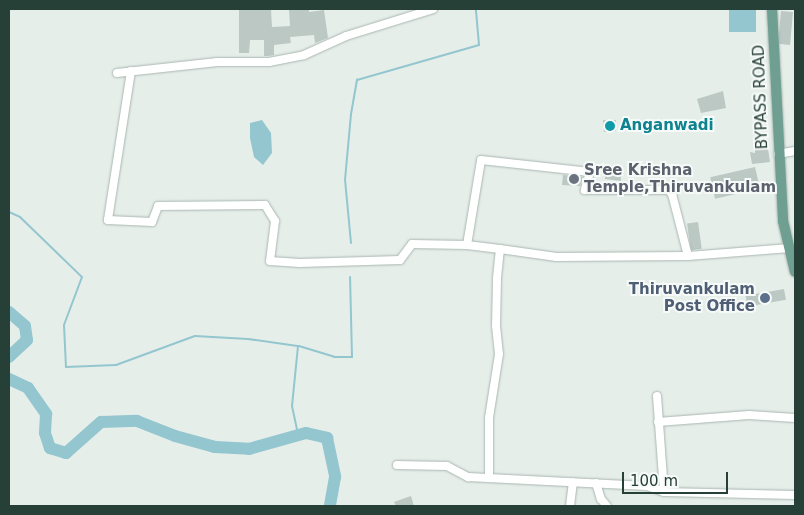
<!DOCTYPE html>
<style>
body{margin:0}
#map{position:relative;width:804px;height:515px;overflow:hidden;background:#e6eeea;font-family:"DejaVu Sans",sans-serif}
div>[style]{position:absolute}
[style*='--x']{left:calc(var(--x)*1px);top:calc(var(--y)*1px);width:calc(var(--w)*1px);rotate:calc(var(--a)*1deg)}
.water>*{inset:0;background:#93c6ce;transform-origin:0 0}
.stream>*{height:2px;margin:-1px;padding:0 1px;transform-origin:1px;border-radius:1px;background:#93c6ce}
.river>*{height:12px;margin:-6px;padding:0 6px;transform-origin:6px;border-radius:6px;background:#93c6ce}
.building>*{inset:0;background:#bbc8c3;transform-origin:0 0}
.roads{filter:drop-shadow(0 0 1px #a9b6b1) drop-shadow(0 0 1px #a9b6b1)}
.minor>*{height:8px;margin:-4px;padding:0 4px;transform-origin:4px;border-radius:4px;background:#fff}
.major>*{height:10px;margin:-5px;padding:0 5px;transform-origin:5px;border-radius:5px;background:#6e9f91}
.dots>*{width:14px;height:14px;translate:-50% -50%;box-sizing:border-box;border:2px solid #f6faf8;border-radius:50%}
span{translate:-50% -50%;white-space:nowrap;text-align:center;line-height:1.15;-webkit-text-stroke:4px #f6faf8;paint-order:stroke}
.street-label{font-size:15px;color:#263f37}
.culture-label{font-size:15px;color:#0d838f;font-weight:700}
.left{translate:0 -50%;text-align:left}
.worship-label{font-size:15px;color:#5b616d;font-weight:700}
.service-label{font-size:15px;color:#4e5e75;font-weight:700}
.right{translate:-100% -50%;text-align:right}
.frame{position:absolute;inset:0;border:10px solid #263f37;pointer-events:none}
.scale{position:absolute;left:622px;top:472px;width:106px;height:22px;box-sizing:border-box;border:2px solid #263f37;border-top:0;padding-left:6px;font-size:15px;line-height:18px;white-space:nowrap;color:#263f37;-webkit-text-stroke:4px #f6faf8;paint-order:stroke}
</style>
<div id="map">
<div class="water">
<div style="left:729px;top:9px;width:27px;height:23px"></div>
<div style="clip-path:polygon(262px 120px,271px 133px,272px 153px,263px 165px,254px 157px,250px 138px,250px 123px)"></div>
</div>
<div class="stream">
<div style="--x:9;--y:212;--w:12;--a:24"></div>
<div style="--x:20;--y:217;--w:86;--a:44.1"></div>
<div style="--x:82;--y:277;--w:51;--a:110.6"></div>
<div style="--x:64;--y:325;--w:42;--a:87.3"></div>
<div style="--x:66;--y:367;--w:50;--a:-2.3"></div>
<div style="--x:116;--y:365;--w:84;--a:-20.2"></div>
<div style="--x:195;--y:336;--w:53;--a:3.2"></div>
<div style="--x:248;--y:339;--w:50;--a:8"></div>
<div style="--x:298;--y:346;--w:60;--a:95.7"></div>
<div style="--x:292;--y:406;--w:30;--a:78"></div>
<div style="--x:351;--y:243;--w:63;--a:-95.4"></div>
<div style="--x:345;--y:180;--w:66;--a:-84.8"></div>
<div style="--x:351;--y:114;--w:35;--a:-80"></div>
<div style="--x:357;--y:80;--w:127;--a:-16"></div>
<div style="--x:479;--y:45;--w:36;--a:-95"></div>
<div style="--x:299;--y:346;--w:37;--a:17"></div>
<div style="--x:334;--y:357;--w:18;--a:0"></div>
<div style="--x:352;--y:357;--w:80;--a:-91.4"></div>
</div>
<div class="river">
<div style="--x:9;--y:312;--w:21;--a:41"></div>
<div style="--x:25;--y:326;--w:14;--a:82"></div>
<div style="--x:27;--y:340;--w:25;--a:137"></div>
<div style="--x:9;--y:379;--w:21;--a:25"></div>
<div style="--x:28;--y:388;--w:32;--a:55"></div>
<div style="--x:46;--y:414;--w:19;--a:93"></div>
<div style="--x:45;--y:433;--w:16;--a:72"></div>
<div style="--x:50;--y:448;--w:17;--a:17"></div>
<div style="--x:66;--y:453;--w:47;--a:-41.5"></div>
<div style="--x:101;--y:422;--w:36;--a:-2"></div>
<div style="--x:137;--y:421;--w:41;--a:21.5"></div>
<div style="--x:175;--y:436;--w:41;--a:15.4"></div>
<div style="--x:215;--y:447;--w:34;--a:3"></div>
<div style="--x:249;--y:449;--w:59;--a:-15.7"></div>
<div style="--x:306;--y:433;--w:22;--a:13"></div>
<div style="--x:327;--y:438;--w:40;--a:78"></div>
<div style="--x:335;--y:477;--w:29;--a:100"></div>
</div>
<div class="building">
<div style="clip-path:polygon(239px 9px,271px 9px,272px 27px,290px 26px,289px 9px,309px 9px,309px 12px,324px 10px,328px 38px,315px 43px,314px 35px,290px 37px,291px 43px,274px 45px,274px 55px,268px 56px,264px 56px,264px 40px,250px 40px,249px 53px,239px 53px)"></div>
<div style="left:781px;top:11px;width:12px;height:33px;rotate:5deg"></div>
<div style="clip-path:polygon(723px 91px,726px 108px,701px 113px,697px 99px)"></div>
<div style="clip-path:polygon(603px 120px,616px 120px,616px 131px,604px 132px)"></div>
<div style="clip-path:polygon(755px 149px,768px 149px,770px 162px,752px 164px,750px 152px,755px 153px)"></div>
<div style="clip-path:polygon(605px 166px,620px 167px,621px 181px,605px 179px)"></div>
<div style="left:755px;top:167px;width:22px;height:46px;rotate:77deg"></div>
<div style="clip-path:polygon(563px 175px,583px 177px,580px 186px,562px 185px)"></div>
<div style="left:698px;top:222px;width:27px;height:11px;rotate:82deg"></div>
<div style="left:784px;top:289px;width:11px;height:39px;rotate:80deg"></div>
<div style="clip-path:polygon(411px 496px,414px 506px,396px 506px,394px 502px)"></div>
</div>
<div class="roads">
<div class="minor">
<div style="--x:131;--y:71;--w:151;--a:98.8"></div>
<div style="--x:108;--y:220;--w:44;--a:2.6"></div>
<div style="--x:152;--y:222;--w:17;--a:-69"></div>
<div style="--x:158;--y:206;--w:107;--a:-0.5"></div>
<div style="--x:265;--y:205;--w:19;--a:58"></div>
<div style="--x:275;--y:221;--w:40;--a:97.1"></div>
<div style="--x:270;--y:261;--w:30;--a:4"></div>
<div style="--x:300;--y:263;--w:100;--a:-1.7"></div>
<div style="--x:400;--y:260;--w:20;--a:-53"></div>
<div style="--x:412;--y:244;--w:55;--a:1"></div>
<div style="--x:467;--y:245;--w:86;--a:-80.6"></div>
<div style="--x:481;--y:160;--w:110;--a:6.3"></div>
<div style="--x:590;--y:172;--w:19;--a:106"></div>
<div style="--x:585;--y:190;--w:83;--a:0"></div>
<div style="--x:668;--y:190;--w:6;--a:45"></div>
<div style="--x:672;--y:194;--w:64;--a:75.5"></div>
<div style="--x:688;--y:256;--w:102;--a:-4.5"></div>
<div style="--x:117;--y:73;--w:101;--a:-6.3"></div>
<div style="--x:217;--y:62;--w:52;--a:0"></div>
<div style="--x:269;--y:62;--w:36;--a:-11"></div>
<div style="--x:304;--y:55;--w:46;--a:-24.3"></div>
<div style="--x:346;--y:36;--w:91;--a:-17.2"></div>
<div style="--x:778;--y:154;--w:17;--a:-10"></div>
<div style="--x:467;--y:245;--w:33;--a:7"></div>
<div style="--x:500;--y:249;--w:30;--a:96"></div>
<div style="--x:497;--y:279;--w:47;--a:91.2"></div>
<div style="--x:496;--y:326;--w:28;--a:84"></div>
<div style="--x:499;--y:354;--w:65;--a:98.9"></div>
<div style="--x:489;--y:418;--w:59;--a:90"></div>
<div style="--x:500;--y:249;--w:57;--a:8.1"></div>
<div style="--x:556;--y:257;--w:132;--a:-0.4"></div>
<div style="--x:657;--y:396;--w:96;--a:85.8"></div>
<div style="--x:658;--y:422;--w:91;--a:-4.4"></div>
<div style="--x:749;--y:415;--w:46;--a:3.7"></div>
<div style="--x:397;--y:465;--w:50;--a:1.1"></div>
<div style="--x:447;--y:466;--w:24;--a:28"></div>
<div style="--x:468;--y:477;--w:179;--a:2.9"></div>
<div style="--x:647;--y:486;--w:18;--a:19"></div>
<div style="--x:664;--y:492;--w:131;--a:1.3"></div>
<div style="--x:596;--y:483;--w:17;--a:73"></div>
<div style="--x:601;--y:499;--w:9;--a:49"></div>
<div style="--x:570;--y:506;--w:24;--a:-83"></div>
</div>
<div class="major">
<div style="--x:772;--y:9;--w:212;--a:87"></div>
<div style="--x:783;--y:221;--w:52;--a:76.8"></div>
</div>
</div>
<div class="dots">
<div style="left:610px;top:126px;background:#0f9aa8"></div>
<div style="left:574px;top:179px;background:#6b7280"></div>
<div style="left:765px;top:298px;background:#5c6f8a"></div>
</div>
<div class="street-label">
<span style="left:761px;top:97px;rotate:-92deg">BYPASS ROAD</span>
</div>
<div class="culture-label">
<span class="left" style="left:620px;top:126px">Anganwadi</span>
</div>
<div class="worship-label">
<span class="left" style="left:584px;top:179px">Sree Krishna<br>Temple,Thiruvankulam</span>
</div>
<div class="service-label">
<span class="right" style="left:755px;top:298px">Thiruvankulam<br>Post Office</span>
</div>
<div class="frame"></div>
<div class="scale">100 m</div>
</div>
